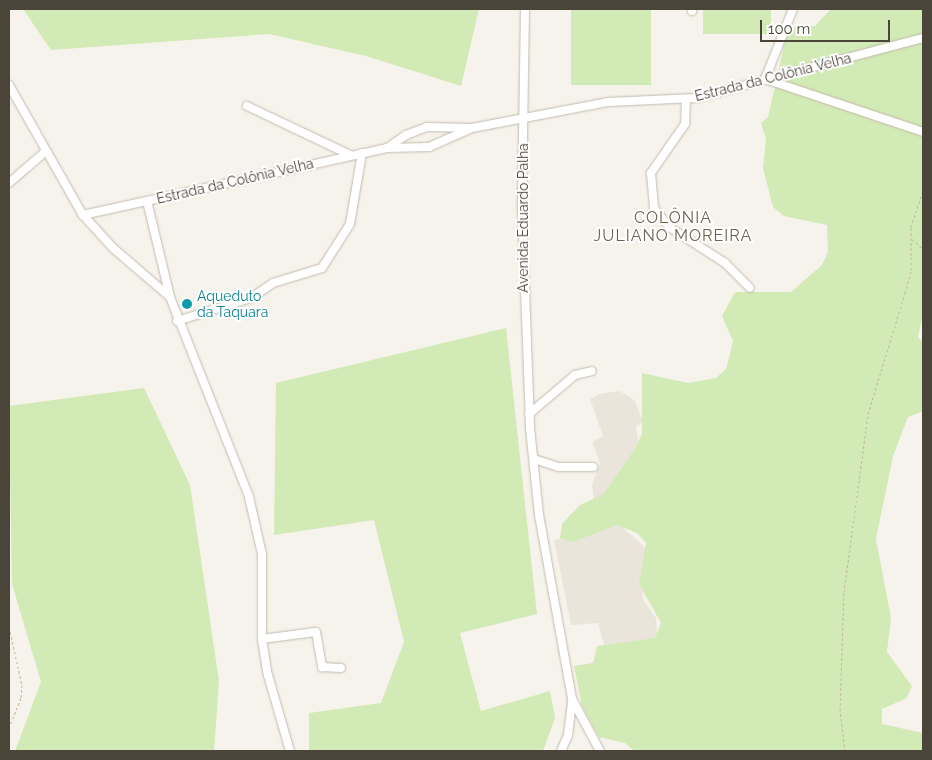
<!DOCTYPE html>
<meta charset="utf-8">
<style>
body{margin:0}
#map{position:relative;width:932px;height:760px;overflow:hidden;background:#f6f3ec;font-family:Raleway,sans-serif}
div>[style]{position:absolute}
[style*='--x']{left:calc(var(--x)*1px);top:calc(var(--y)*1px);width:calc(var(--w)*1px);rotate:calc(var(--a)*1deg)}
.residential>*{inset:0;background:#eae5da}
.green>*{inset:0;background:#d2eab5;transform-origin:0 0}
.path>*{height:1px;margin-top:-0.5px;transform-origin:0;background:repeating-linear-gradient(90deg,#c4b79f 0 2.5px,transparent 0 5px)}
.roads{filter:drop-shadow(0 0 1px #c2bbae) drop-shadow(0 0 1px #c2bbae)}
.street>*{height:8px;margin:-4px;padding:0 4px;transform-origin:4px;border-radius:4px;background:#fff}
.dots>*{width:14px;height:14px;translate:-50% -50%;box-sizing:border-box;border:2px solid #fff;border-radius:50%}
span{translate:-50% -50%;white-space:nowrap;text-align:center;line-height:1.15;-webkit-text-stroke:4px #fff;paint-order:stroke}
.street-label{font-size:14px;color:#4b4439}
.culture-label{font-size:14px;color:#0d838f}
.left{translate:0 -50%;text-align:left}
.quarter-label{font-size:16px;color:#6e6250;letter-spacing:1px}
.frame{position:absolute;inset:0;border:10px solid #4b4439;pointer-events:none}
.scale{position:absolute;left:760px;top:20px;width:130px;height:22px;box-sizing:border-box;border:2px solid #4b4439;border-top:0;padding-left:6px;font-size:15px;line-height:18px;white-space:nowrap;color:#4b4439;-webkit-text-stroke:4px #fff;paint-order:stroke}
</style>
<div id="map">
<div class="residential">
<div style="clip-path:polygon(620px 391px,635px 401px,643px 421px,636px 427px,641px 460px,623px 487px,624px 529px,644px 546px,649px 566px,641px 575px,643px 600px,656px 618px,657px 637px,607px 654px,598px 623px,571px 625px,554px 540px,597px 529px,592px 485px,600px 463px,592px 442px,603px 436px,590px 399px,599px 394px)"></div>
</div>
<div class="green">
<div style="clip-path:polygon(23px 9px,479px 9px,461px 86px,366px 56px,269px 34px,51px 50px)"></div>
<div style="left:571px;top:9px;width:80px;height:76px"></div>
<div style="left:703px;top:9px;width:68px;height:25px"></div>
<div style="clip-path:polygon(831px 9px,923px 9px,923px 313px,918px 337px,923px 342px,923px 411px,908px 417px,893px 456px,876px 539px,891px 618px,887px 652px,912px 686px,907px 698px,882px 709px,882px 724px,923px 733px,923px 751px,634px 751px,625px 743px,599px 737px,582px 706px,574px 666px,593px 663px,597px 646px,655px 638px,661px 623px,639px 584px,646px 543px,637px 533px,617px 525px,573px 542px,560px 538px,562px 524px,580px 505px,604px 494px,636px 447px,642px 434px,642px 373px,688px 383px,716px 378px,726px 369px,730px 354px,733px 341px,722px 316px,735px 292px,791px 292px,822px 265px,828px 252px,827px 225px,784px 216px,773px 207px,763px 168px,766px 139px,761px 123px,768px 117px,788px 28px,815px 26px)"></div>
<div style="clip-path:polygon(506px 328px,537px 614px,460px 633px,481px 711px,550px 691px,555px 718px,543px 751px,309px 751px,309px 713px,381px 703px,404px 642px,374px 520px,274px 535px,276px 383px)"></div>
<div style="clip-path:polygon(144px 388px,190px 485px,219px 681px,214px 751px,15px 751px,41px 682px,12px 584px,9px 406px)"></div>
</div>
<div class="path">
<div style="--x:912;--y:239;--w:15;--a:42"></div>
<div style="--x:9;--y:365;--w:10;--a:90"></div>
<div style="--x:9;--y:627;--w:59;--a:77.4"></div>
<div style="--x:22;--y:685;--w:13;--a:94"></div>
<div style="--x:21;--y:698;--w:32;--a:112"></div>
<div style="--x:845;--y:751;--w:41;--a:-97"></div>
<div style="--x:840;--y:710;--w:118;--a:-88.1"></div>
<div style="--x:844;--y:592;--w:180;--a:-82.3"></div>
<div style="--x:868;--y:414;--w:127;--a:-73"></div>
<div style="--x:905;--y:293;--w:24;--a:-75"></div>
<div style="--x:911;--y:270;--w:43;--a:-90"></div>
<div style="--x:911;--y:227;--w:39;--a:-72"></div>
</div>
<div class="roads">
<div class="street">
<div style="--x:525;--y:9;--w:198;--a:90.9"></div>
<div style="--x:522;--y:207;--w:221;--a:87.9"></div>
<div style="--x:530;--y:428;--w:87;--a:84.1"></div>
<div style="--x:539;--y:515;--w:187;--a:79.8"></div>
<div style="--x:572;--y:699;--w:59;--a:61.7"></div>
<div style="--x:692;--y:9;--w:2;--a:90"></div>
<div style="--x:793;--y:9;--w:75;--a:111.8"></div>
<div style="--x:765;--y:79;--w:167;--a:18.5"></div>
<div style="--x:9;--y:85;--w:150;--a:60.4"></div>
<div style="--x:83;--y:215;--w:45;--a:47.7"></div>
<div style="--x:113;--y:248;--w:75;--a:40.7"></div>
<div style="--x:170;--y:297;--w:215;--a:68.4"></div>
<div style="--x:249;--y:497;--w:58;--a:77.2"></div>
<div style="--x:262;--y:554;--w:85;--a:90"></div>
<div style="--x:262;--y:639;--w:36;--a:81"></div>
<div style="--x:268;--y:675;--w:79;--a:73.9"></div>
<div style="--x:686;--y:99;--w:25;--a:92"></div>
<div style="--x:685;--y:124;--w:60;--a:124.8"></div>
<div style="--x:651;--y:173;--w:35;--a:85"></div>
<div style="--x:654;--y:208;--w:24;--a:52"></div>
<div style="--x:669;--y:227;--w:67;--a:32.7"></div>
<div style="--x:725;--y:263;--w:35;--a:45"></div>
<div style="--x:247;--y:106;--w:114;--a:25.4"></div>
<div style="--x:387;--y:148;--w:23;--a:-34"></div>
<div style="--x:406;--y:135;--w:22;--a:-21"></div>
<div style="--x:427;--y:127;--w:45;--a:1.3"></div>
<div style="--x:472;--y:128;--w:138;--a:-10.8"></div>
<div style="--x:608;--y:102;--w:88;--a:-2.6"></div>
<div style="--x:696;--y:98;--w:235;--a:-14.8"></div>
<div style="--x:9;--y:183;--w:49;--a:-40.9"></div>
<div style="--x:147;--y:201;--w:99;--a:76.5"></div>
<div style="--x:83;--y:215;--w:311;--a:-12.4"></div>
<div style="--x:387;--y:148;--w:42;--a:-1.4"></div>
<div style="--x:429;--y:147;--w:45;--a:-23.7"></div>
<div style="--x:177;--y:321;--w:77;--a:-17.3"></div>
<div style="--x:251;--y:298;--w:27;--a:-34"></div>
<div style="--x:273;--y:283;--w:51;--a:-17"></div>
<div style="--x:322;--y:268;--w:52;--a:-57.5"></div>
<div style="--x:350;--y:224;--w:72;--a:-80.4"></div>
<div style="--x:529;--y:414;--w:60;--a:-40.3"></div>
<div style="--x:575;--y:375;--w:17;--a:-13"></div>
<div style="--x:534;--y:459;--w:25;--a:18"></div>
<div style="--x:558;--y:467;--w:35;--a:0"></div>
<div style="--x:262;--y:639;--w:54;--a:-7.4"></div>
<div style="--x:316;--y:632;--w:36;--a:80"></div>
<div style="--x:322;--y:667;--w:19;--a:3"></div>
<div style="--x:561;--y:751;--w:17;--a:-66"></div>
<div style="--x:568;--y:735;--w:32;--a:-83"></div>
</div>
</div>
<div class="dots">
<div style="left:187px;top:304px;background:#0f9aa8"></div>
</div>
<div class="street-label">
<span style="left:773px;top:77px;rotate:-14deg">Estrada da Colônia Velha</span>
<span style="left:235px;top:181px;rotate:-13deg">Estrada da Colônia Velha</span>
<span style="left:523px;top:218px;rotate:-90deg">Avenida Eduardo Palha</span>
</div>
<div class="culture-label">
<span class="left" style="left:197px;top:304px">Aqueduto<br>da Taquara</span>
</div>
<div class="quarter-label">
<span style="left:673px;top:227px">COLÔNIA<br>JULIANO MOREIRA</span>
</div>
<div class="frame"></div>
<div class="scale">100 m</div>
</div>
